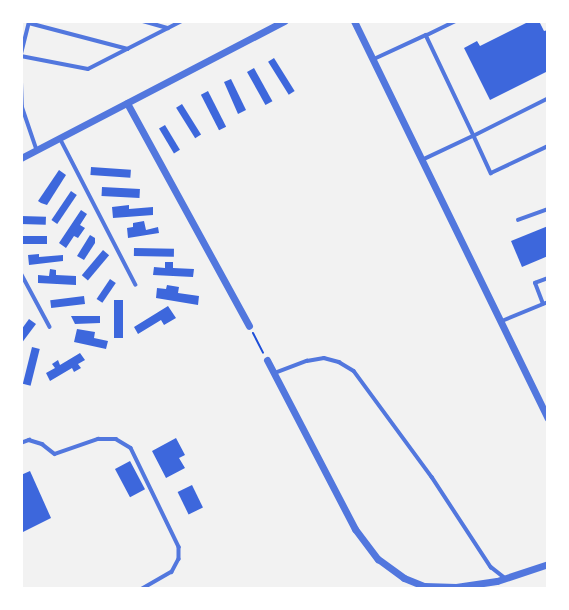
<!DOCTYPE html>
<style>
body{margin:0}
#map{position:relative;width:569px;height:610px;overflow:hidden;background:#f2f2f2;font-family:Helvetica,sans-serif}
div>[style]{position:absolute}
[style*='--x']{left:calc(var(--x)*1px);top:calc(var(--y)*1px);width:calc(var(--w)*1px);rotate:calc(var(--a)*1deg)}
.building>*{inset:0;background:#3d67dc;transform-origin:0 0}
.path>*{height:2px;margin:-1px;padding:0 1px;transform-origin:1px;border-radius:1px;background:#1d4ed8}
.service>*{height:3.5px;margin:-1.75px;padding:0 1.75px;transform-origin:1.75px;border-radius:1.75px;background:#5277de}
.minor>*{height:7px;margin:-3.5px;padding:0 3.5px;transform-origin:3.5px;border-radius:3.5px;background:#5277de}
span{translate:-50% -50%;white-space:nowrap;text-align:center;line-height:1.15;-webkit-text-stroke:5px #fff;paint-order:stroke}
.frame{position:absolute;inset:0;border:23px solid #fff;pointer-events:none}
</style>
<div id="map">
<div class="building">
<div style="clip-path:polygon(530px 21px,539px 21px,544px 31px,548px 30px,548px 71px,490px 100px,464px 48px,477px 41px,480px 46px)"></div>
<div style="left:274px;top:58px;width:39px;height:7px;rotate:58deg"></div>
<div style="left:254px;top:68px;width:38px;height:8px;rotate:61deg"></div>
<div style="clip-path:polygon(231px 79px,246px 110px,238px 114px,224px 82px)"></div>
<div style="left:208px;top:91px;width:40px;height:8px;rotate:63deg"></div>
<div style="left:182px;top:104px;width:36px;height:7px;rotate:58deg"></div>
<div style="left:165px;top:125px;width:29px;height:7px;rotate:59deg"></div>
<div style="left:91px;top:167px;width:40px;height:8px;rotate:4deg"></div>
<div style="clip-path:polygon(59px 170px,66px 175px,47px 205px,41px 203px,38px 201px)"></div>
<div style="left:102px;top:187px;width:38px;height:9px;rotate:3deg"></div>
<div style="left:71px;top:191px;width:7px;height:35px;rotate:34deg"></div>
<div style="clip-path:polygon(129px 205px,129px 209px,153px 207px,153px 215px,113px 218px,112px 207px)"></div>
<div style="clip-path:polygon(81px 210px,87px 214px,80px 225px,85px 228px,78px 238px,74px 236px,66px 248px,59px 243px)"></div>
<div style="left:21px;top:216px;width:25px;height:8px;rotate:2deg"></div>
<div style="clip-path:polygon(144px 221px,146px 230px,158px 227px,159px 233px,128px 238px,127px 228px,133px 227px,133px 223px)"></div>
<div style="clip-path:polygon(548px 226px,548px 256px,522px 267px,511px 241px)"></div>
<div style="clip-path:polygon(90px 235px,95px 238px,95px 243px,84px 260px,77px 256px)"></div>
<div style="left:21px;top:236px;width:26px;height:8px"></div>
<div style="left:134px;top:248px;width:40px;height:8px;rotate:1deg"></div>
<div style="left:103px;top:250px;width:8px;height:33px;rotate:40deg"></div>
<div style="clip-path:polygon(39px 254px,39px 257px,63px 255px,63px 261px,29px 265px,28px 255px)"></div>
<div style="clip-path:polygon(165px 262px,173px 262px,173px 268px,194px 269px,193px 277px,153px 275px,154px 267px,165px 268px)"></div>
<div style="clip-path:polygon(50px 269px,56px 270px,56px 275px,76px 276px,76px 285px,38px 283px,38px 275px,49px 276px)"></div>
<div style="left:110px;top:279px;width:7px;height:24px;rotate:34deg"></div>
<div style="clip-path:polygon(167px 285px,179px 287px,178px 293px,199px 296px,198px 305px,156px 298px,157px 288px,166px 289px)"></div>
<div style="left:84px;top:296px;width:8px;height:34px;rotate:83deg"></div>
<div style="left:114px;top:300px;width:9px;height:38px"></div>
<div style="clip-path:polygon(168px 306px,176px 318px,164px 325px,161px 320px,138px 334px,134px 327px)"></div>
<div style="clip-path:polygon(71px 316px,100px 316px,100px 323px,75px 324px)"></div>
<div style="clip-path:polygon(29px 319px,36px 324px,21px 344px,21px 330px)"></div>
<div style="clip-path:polygon(77px 329px,95px 332px,94px 338px,108px 341px,106px 349px,74px 342px)"></div>
<div style="left:32px;top:347px;width:8px;height:38px;rotate:14deg"></div>
<div style="clip-path:polygon(80px 353px,85px 360px,78px 364px,81px 368px,74px 372px,72px 368px,50px 381px,46px 373px,55px 368px,52px 364px,58px 360px,60px 365px)"></div>
<div style="clip-path:polygon(176px 438px,185px 455px,179px 458px,185px 468px,166px 478px,152px 451px)"></div>
<div style="left:130px;top:461px;width:32px;height:17px;rotate:62deg"></div>
<div style="clip-path:polygon(30px 471px,51px 518px,21px 533px,21px 475px)"></div>
<div style="left:192px;top:485px;width:25px;height:16px;rotate:64deg"></div>
</div>
<div class="path">
<div style="--x:253;--y:333;--w:22;--a:63"></div>
</div>
<div class="service">
<div style="--x:143;--y:21;--w:26;--a:16"></div>
<div style="--x:29;--y:23;--w:102;--a:14.7"></div>
<div style="--x:427;--y:35;--w:32;--a:-26"></div>
<div style="--x:21;--y:54;--w:32;--a:-76"></div>
<div style="--x:21;--y:56;--w:68;--a:11"></div>
<div style="--x:88;--y:69;--w:106;--a:-27.1"></div>
<div style="--x:374;--y:59;--w:57;--a:-24.8"></div>
<div style="--x:426;--y:35;--w:112;--a:64.6"></div>
<div style="--x:474;--y:136;--w:56;--a:154.8"></div>
<div style="--x:21;--y:68;--w:38;--a:88"></div>
<div style="--x:22;--y:106;--w:46;--a:71.2"></div>
<div style="--x:548;--y:99;--w:83;--a:153.4"></div>
<div style="--x:474;--y:136;--w:41;--a:65.3"></div>
<div style="--x:491;--y:173;--w:63;--a:-25.3"></div>
<div style="--x:60;--y:138;--w:165;--a:62.7"></div>
<div style="--x:518;--y:220;--w:32;--a:-20"></div>
<div style="--x:21;--y:273;--w:61;--a:61.8"></div>
<div style="--x:543;--y:304;--w:22;--a:-111"></div>
<div style="--x:535;--y:283;--w:14;--a:-21"></div>
<div style="--x:502;--y:321;--w:50;--a:-22.4"></div>
<div style="--x:275;--y:373;--w:34;--a:-21"></div>
<div style="--x:307;--y:361;--w:17;--a:-10"></div>
<div style="--x:324;--y:358;--w:16;--a:15"></div>
<div style="--x:339;--y:362;--w:17;--a:31"></div>
<div style="--x:354;--y:371;--w:132;--a:53.7"></div>
<div style="--x:432;--y:477;--w:108;--a:56.8"></div>
<div style="--x:491;--y:567;--w:16;--a:38"></div>
<div style="--x:21;--y:443;--w:9;--a:-21"></div>
<div style="--x:29;--y:440;--w:14;--a:17"></div>
<div style="--x:42;--y:444;--w:16;--a:38"></div>
<div style="--x:55;--y:454;--w:46;--a:-19.2"></div>
<div style="--x:98;--y:439;--w:18;--a:0"></div>
<div style="--x:116;--y:439;--w:17;--a:31"></div>
<div style="--x:131;--y:448;--w:110;--a:64.1"></div>
<div style="--x:179;--y:547;--w:12;--a:90"></div>
<div style="--x:179;--y:559;--w:15;--a:118"></div>
<div style="--x:172;--y:572;--w:34;--a:150"></div>
</div>
<div class="minor">
<div style="--x:354;--y:21;--w:442;--a:64"></div>
<div style="--x:127;--y:103;--w:254;--a:61.3"></div>
<div style="--x:21;--y:158;--w:297;--a:-27.5"></div>
<div style="--x:267;--y:360;--w:191;--a:62.5"></div>
<div style="--x:355;--y:529;--w:38;--a:53"></div>
<div style="--x:378;--y:559;--w:32;--a:36"></div>
<div style="--x:404;--y:578;--w:22;--a:22"></div>
<div style="--x:424;--y:586;--w:32;--a:2"></div>
<div style="--x:456;--y:587;--w:41;--a:-8.3"></div>
<div style="--x:497;--y:581;--w:54;--a:-18.4"></div>
</div>
<div class="frame"></div>
</div>
